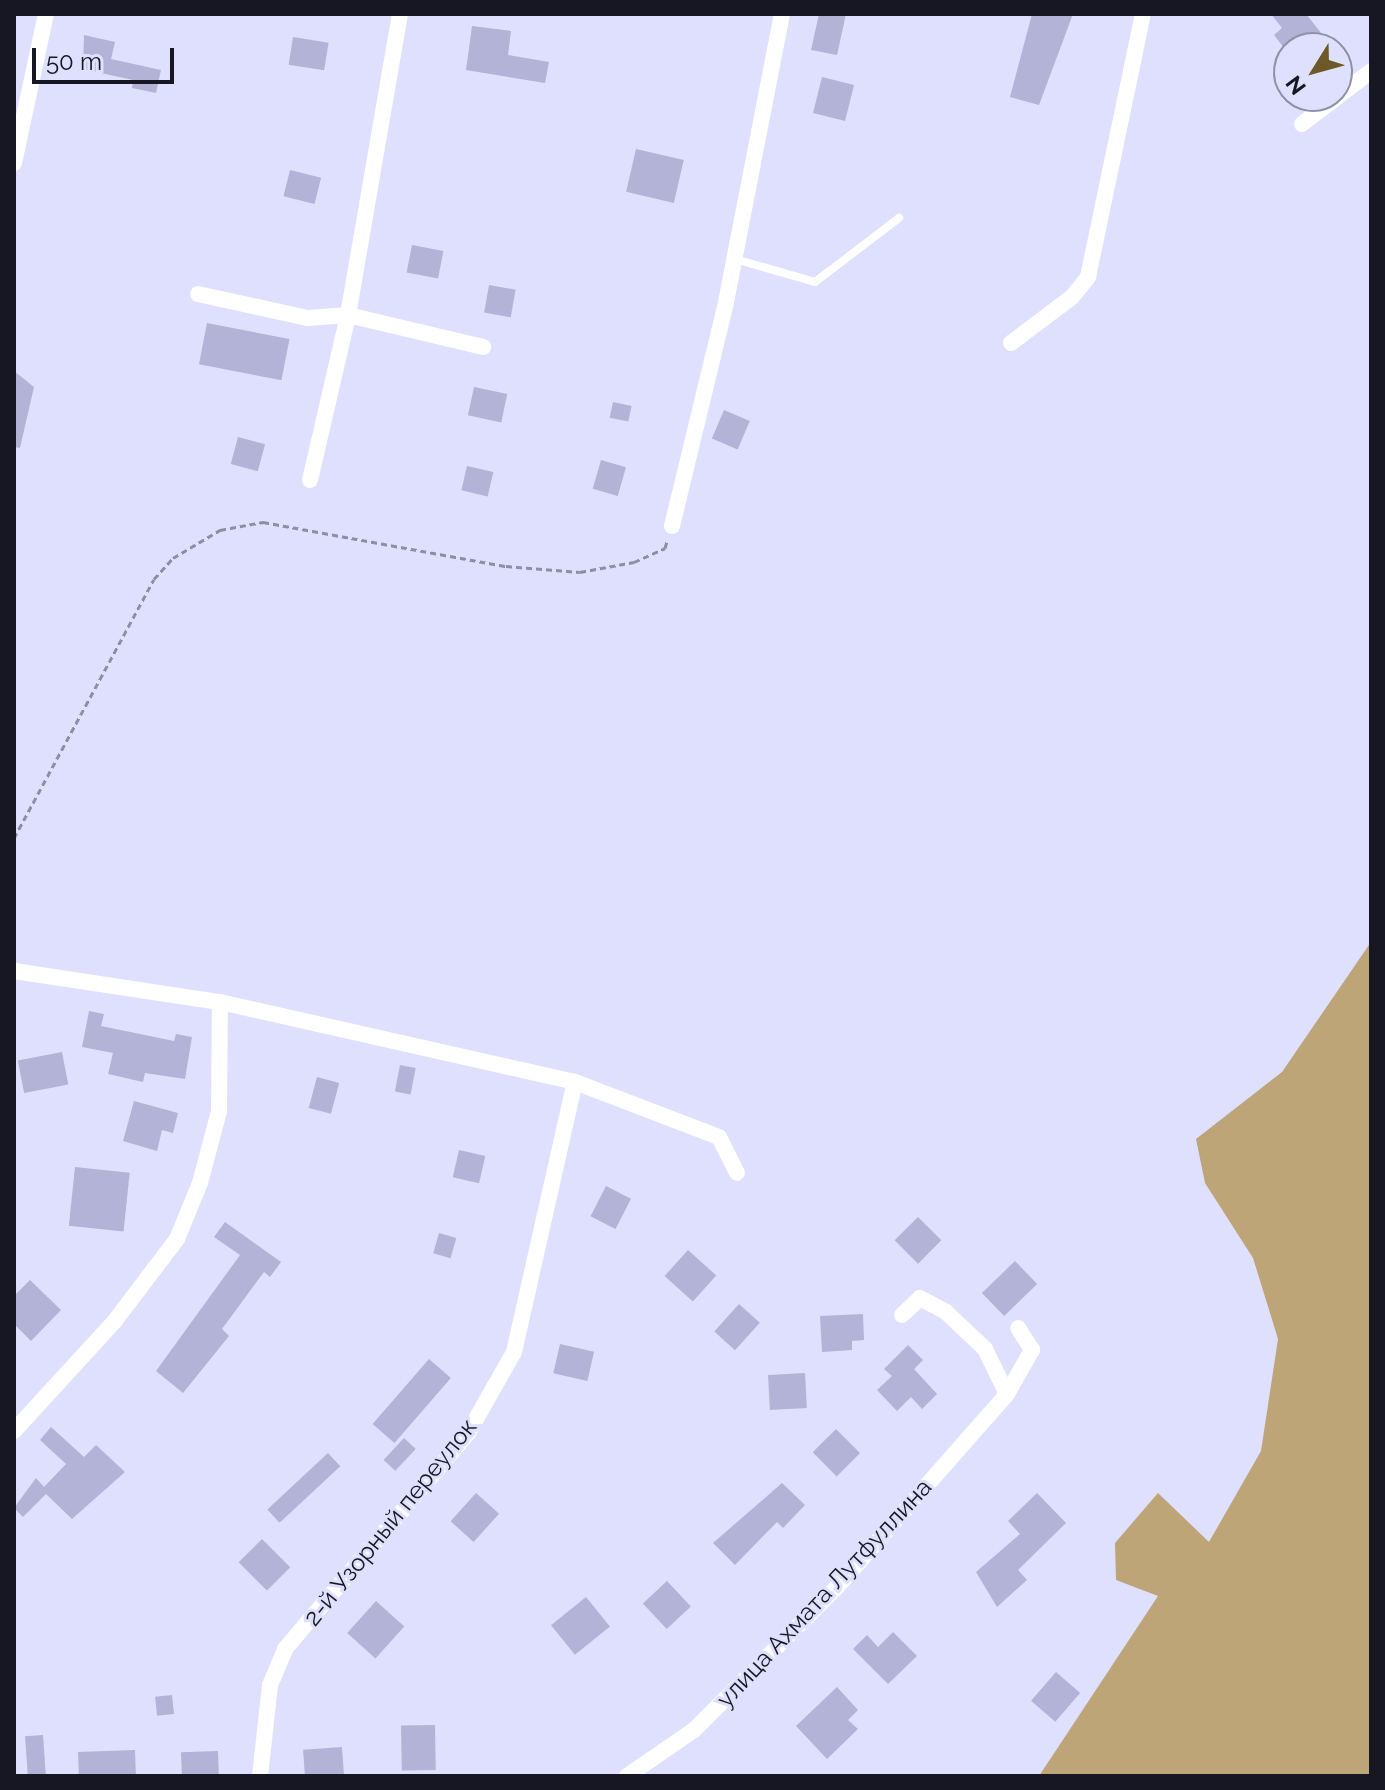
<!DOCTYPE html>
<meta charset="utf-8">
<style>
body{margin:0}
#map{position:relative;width:1385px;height:1790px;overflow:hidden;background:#dfe0fd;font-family:Raleway,sans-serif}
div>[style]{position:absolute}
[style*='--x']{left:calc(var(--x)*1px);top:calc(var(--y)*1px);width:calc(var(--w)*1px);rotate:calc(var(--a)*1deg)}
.forest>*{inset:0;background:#bda577}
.building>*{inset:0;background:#b2b3d6;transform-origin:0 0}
.path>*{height:3px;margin-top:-1.5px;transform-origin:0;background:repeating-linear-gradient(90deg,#8d8da4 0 6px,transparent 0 10px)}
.service>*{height:8px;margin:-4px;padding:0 4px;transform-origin:4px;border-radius:4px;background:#fff}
.minor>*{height:16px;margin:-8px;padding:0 8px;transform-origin:8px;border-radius:8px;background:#fff}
span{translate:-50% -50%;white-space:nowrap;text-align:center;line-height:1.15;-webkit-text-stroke:6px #dfe0fd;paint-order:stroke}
.street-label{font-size:24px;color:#171724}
.frame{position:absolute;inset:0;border:16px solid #171724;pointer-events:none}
.north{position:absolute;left:1273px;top:32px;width:80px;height:80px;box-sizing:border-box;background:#dfe0fd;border:2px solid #8f90a6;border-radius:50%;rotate:233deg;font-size:22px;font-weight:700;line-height:32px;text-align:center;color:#171724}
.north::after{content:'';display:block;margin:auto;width:28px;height:36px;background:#6f5828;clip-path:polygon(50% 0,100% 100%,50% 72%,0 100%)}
.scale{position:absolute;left:32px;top:48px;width:142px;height:36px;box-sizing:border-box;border:4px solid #171724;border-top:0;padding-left:10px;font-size:24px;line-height:28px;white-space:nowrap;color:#171724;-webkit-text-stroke:6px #dfe0fd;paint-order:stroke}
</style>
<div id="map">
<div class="forest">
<div style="clip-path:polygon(1371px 942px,1371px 1776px,1039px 1776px,1158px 1596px,1116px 1580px,1115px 1543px,1158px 1493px,1209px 1542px,1261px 1451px,1278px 1339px,1253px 1258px,1205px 1183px,1196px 1139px,1282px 1072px)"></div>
</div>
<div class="building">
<div style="clip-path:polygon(819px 14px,846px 14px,837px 55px,811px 50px)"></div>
<div style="clip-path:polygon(1032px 14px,1073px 14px,1039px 105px,1010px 97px)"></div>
<div style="clip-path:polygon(1271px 14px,1306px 14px,1322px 34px,1304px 48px,1284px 48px,1274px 35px,1282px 28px)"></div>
<div style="clip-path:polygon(472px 26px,511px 31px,508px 55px,549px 62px,545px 83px,466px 70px)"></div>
<div style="clip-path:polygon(84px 35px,115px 42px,111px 59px,161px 70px,156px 93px,132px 88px,133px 80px,83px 69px)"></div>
<div style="left:293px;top:37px;width:36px;height:28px;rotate:9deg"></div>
<div style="left:822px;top:77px;width:33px;height:37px;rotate:14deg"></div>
<div style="left:636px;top:149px;width:49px;height:44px;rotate:13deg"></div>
<div style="left:290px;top:170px;width:32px;height:27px;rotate:14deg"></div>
<div style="left:412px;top:245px;width:32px;height:28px;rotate:11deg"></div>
<div style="left:489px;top:285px;width:27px;height:28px;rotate:10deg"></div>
<div style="left:207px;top:323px;width:84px;height:42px;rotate:11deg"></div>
<div style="clip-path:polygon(14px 371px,34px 387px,20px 448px,14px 447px)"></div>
<div style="left:474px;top:387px;width:34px;height:29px;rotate:12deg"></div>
<div style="left:613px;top:402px;width:19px;height:16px;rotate:12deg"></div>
<div style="left:724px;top:410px;width:28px;height:31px;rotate:23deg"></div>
<div style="left:238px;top:437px;width:28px;height:28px;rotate:15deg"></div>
<div style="left:601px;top:460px;width:26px;height:30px;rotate:16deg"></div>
<div style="left:467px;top:466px;width:27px;height:25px;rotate:13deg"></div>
<div style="clip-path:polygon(89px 1011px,104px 1014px,101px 1026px,174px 1041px,176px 1034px,192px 1037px,185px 1079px,145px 1073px,143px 1082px,108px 1074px,113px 1053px,82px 1047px)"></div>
<div style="left:62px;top:1052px;width:33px;height:45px;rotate:79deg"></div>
<div style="left:400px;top:1065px;width:16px;height:27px;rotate:11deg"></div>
<div style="left:317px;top:1077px;width:23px;height:32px;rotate:15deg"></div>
<div style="clip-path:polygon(134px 1101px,178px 1113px,173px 1133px,162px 1130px,157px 1151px,123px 1141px)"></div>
<div style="left:459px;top:1150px;width:27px;height:28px;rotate:13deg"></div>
<div style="left:75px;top:1167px;width:55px;height:59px;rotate:6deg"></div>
<div style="left:606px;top:1186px;width:28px;height:34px;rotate:27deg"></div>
<div style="left:918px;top:1217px;width:33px;height:33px;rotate:45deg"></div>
<div style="clip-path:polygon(225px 1222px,281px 1262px,270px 1277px,264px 1272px,222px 1329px,229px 1336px,183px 1393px,156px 1371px,240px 1255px,214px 1237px)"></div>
<div style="left:439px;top:1233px;width:18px;height:21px;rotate:16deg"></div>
<div style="left:688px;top:1250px;width:38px;height:35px;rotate:42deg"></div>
<div style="left:1015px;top:1261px;width:32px;height:46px;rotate:46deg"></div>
<div style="clip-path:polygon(30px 1280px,61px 1310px,31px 1341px,14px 1324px,14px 1296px)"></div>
<div style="left:739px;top:1304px;width:28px;height:37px;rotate:42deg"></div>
<div style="clip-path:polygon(863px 1314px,864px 1340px,852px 1341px,852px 1350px,822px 1352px,820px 1316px)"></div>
<div style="left:560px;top:1344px;width:35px;height:30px;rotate:13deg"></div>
<div style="clip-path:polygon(908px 1345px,923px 1360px,914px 1369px,937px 1394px,922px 1409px,911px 1397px,897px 1411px,877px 1390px,892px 1376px,884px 1369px)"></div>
<div style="left:429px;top:1359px;width:29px;height:86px;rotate:41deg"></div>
<div style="left:805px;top:1373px;width:35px;height:37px;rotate:87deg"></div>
<div style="clip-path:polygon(51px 1427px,84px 1457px,96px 1445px,125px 1472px,72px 1519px,46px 1494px,23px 1517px,14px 1508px,36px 1478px,44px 1487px,66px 1464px,40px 1440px)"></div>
<div style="left:836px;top:1429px;width:34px;height:33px;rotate:45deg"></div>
<div style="left:404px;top:1438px;width:16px;height:30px;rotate:43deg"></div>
<div style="left:328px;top:1453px;width:18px;height:83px;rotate:47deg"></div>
<div style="clip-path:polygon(782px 1483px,805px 1505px,783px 1528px,777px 1522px,735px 1565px,713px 1543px)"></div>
<div style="left:476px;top:1493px;width:31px;height:38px;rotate:42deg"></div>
<div style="clip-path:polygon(1037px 1493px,1066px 1523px,1018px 1570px,1027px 1580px,997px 1607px,976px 1572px,1020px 1534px,1008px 1521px)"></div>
<div style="left:262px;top:1539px;width:40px;height:33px;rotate:45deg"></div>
<div style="left:667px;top:1581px;width:35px;height:33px;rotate:47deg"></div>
<div style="left:586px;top:1597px;width:38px;height:45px;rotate:51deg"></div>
<div style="left:376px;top:1601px;width:38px;height:43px;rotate:42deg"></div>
<div style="clip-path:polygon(893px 1632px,917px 1656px,888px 1684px,853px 1649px,867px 1635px,878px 1647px)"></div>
<div style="left:1056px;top:1672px;width:32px;height:38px;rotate:41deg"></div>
<div style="clip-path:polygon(837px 1687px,858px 1710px,848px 1720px,858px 1729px,827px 1759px,796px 1726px)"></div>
<div style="left:172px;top:1695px;width:19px;height:17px;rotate:84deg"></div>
<div style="left:435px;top:1725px;width:45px;height:34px;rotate:89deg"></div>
<div style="left:43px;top:1735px;width:41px;height:18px;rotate:86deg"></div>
<div style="left:342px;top:1747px;width:29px;height:39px;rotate:86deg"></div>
<div style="left:135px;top:1750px;width:26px;height:57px;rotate:88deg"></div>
<div style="left:218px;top:1751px;width:25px;height:37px;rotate:88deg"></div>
</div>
<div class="path">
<div style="--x:14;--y:838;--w:294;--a:-61.6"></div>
<div style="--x:154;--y:579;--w:28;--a:-48"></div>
<div style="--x:173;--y:558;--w:55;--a:-30.8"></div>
<div style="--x:220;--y:530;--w:44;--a:-10.5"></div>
<div style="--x:263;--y:522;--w:247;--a:10.3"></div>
<div style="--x:506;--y:566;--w:74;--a:4.6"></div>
<div style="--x:580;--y:572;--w:55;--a:-10.5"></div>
<div style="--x:634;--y:562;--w:34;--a:-24"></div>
<div style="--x:665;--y:548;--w:7;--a:-74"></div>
</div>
<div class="service">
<div style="--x:735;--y:259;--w:83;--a:16"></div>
<div style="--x:815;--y:282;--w:106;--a:-37.3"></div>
</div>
<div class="minor">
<div style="--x:1302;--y:124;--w:87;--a:-37.5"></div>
<div style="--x:14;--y:163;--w:152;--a:-77.9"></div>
<div style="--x:198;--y:294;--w:112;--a:12.4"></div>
<div style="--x:307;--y:318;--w:41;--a:-4.2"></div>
<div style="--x:348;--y:315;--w:139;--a:13.3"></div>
<div style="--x:1011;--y:343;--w:76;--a:-37"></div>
<div style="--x:1072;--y:297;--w:26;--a:-51"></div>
<div style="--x:1088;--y:277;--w:269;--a:-78.2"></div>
<div style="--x:310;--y:480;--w:169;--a:-77"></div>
<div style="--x:348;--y:315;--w:305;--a:-80.2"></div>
<div style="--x:672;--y:526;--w:230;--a:-76.4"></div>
<div style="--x:726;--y:302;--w:293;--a:-79"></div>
<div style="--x:14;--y:971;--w:208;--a:8.6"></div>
<div style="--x:220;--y:1002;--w:364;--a:12.7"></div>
<div style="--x:575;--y:1082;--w:154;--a:20.9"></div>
<div style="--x:719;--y:1137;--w:40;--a:63.4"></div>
<div style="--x:902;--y:1315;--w:25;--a:-43"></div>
<div style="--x:920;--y:1298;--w:30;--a:28"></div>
<div style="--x:946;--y:1312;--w:54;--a:43.5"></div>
<div style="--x:985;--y:1349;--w:50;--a:63.9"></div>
<div style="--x:14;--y:1431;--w:148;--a:-47.5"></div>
<div style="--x:114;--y:1322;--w:104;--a:-52.8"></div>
<div style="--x:177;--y:1239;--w:61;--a:-67.7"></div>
<div style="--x:200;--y:1183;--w:74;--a:-75.2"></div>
<div style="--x:219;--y:1111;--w:109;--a:-89.5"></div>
<div style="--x:260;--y:1776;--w:92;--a:-83.7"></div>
<div style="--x:270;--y:1685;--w:39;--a:-67"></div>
<div style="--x:285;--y:1649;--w:283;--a:-49.7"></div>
<div style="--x:468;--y:1433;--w:93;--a:-60.4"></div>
<div style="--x:514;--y:1352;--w:277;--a:-77.3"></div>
<div style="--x:627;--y:1776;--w:81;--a:-34.5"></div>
<div style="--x:694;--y:1730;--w:202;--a:-45"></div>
<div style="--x:837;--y:1587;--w:257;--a:-48.6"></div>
<div style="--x:1007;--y:1394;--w:51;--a:-60.4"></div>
<div style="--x:1032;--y:1350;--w:26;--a:-122"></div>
</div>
<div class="street-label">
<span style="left:390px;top:1522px;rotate:-51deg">2-й Узорный переулок</span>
<span style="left:824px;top:1593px;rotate:-47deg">улица Ахмата Лутфуллина</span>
</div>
<div class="frame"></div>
<div class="north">N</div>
<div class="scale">50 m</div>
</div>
